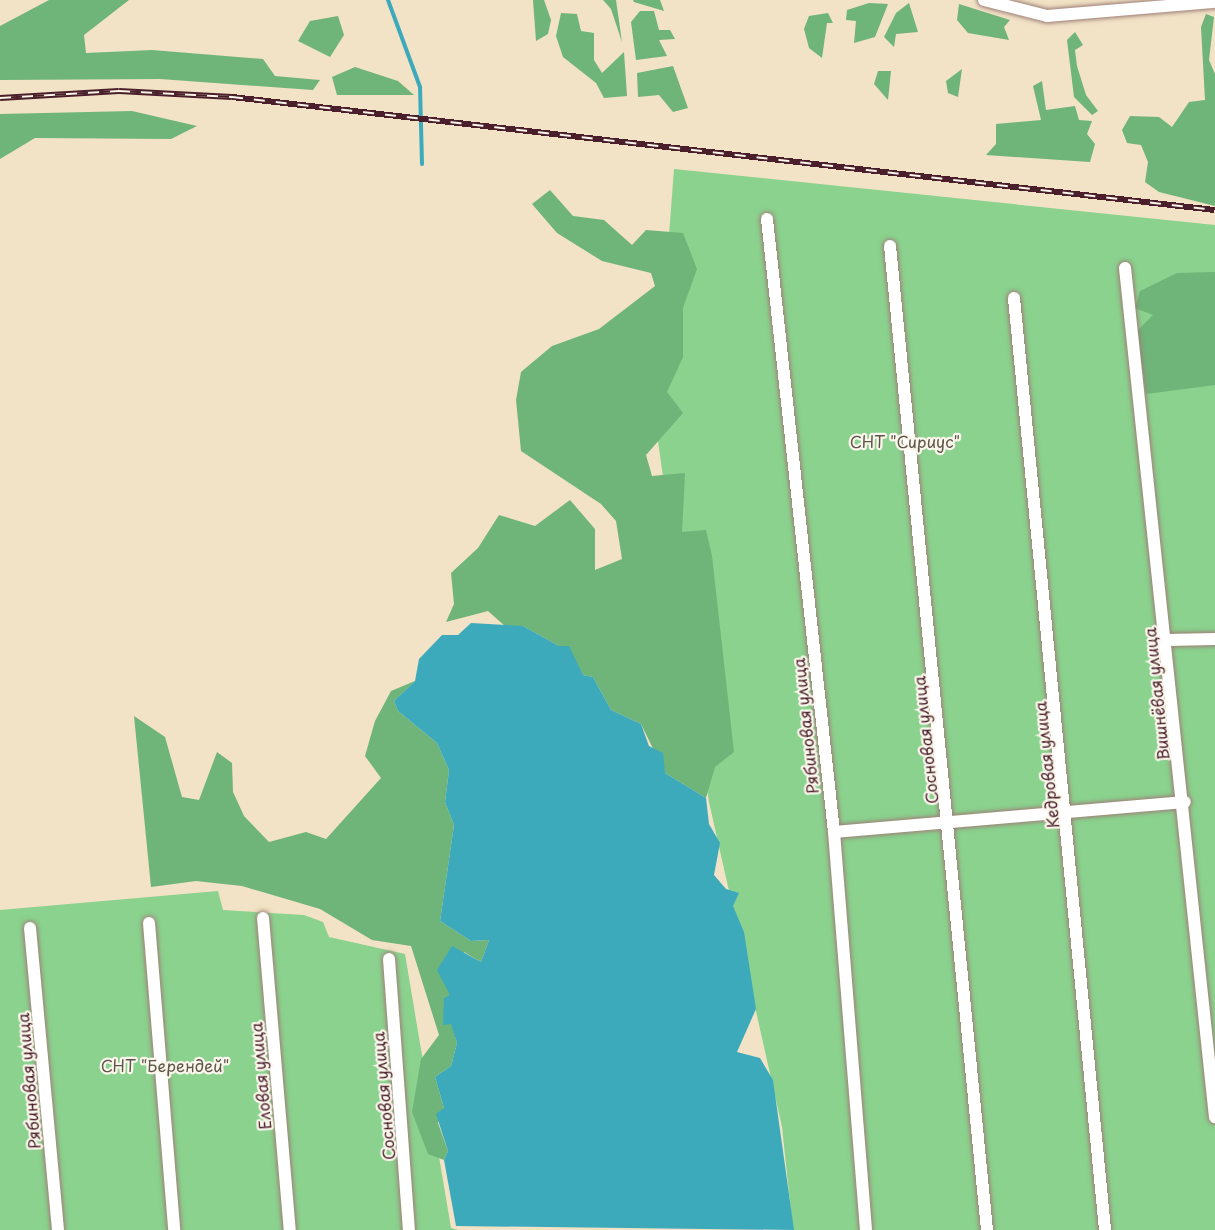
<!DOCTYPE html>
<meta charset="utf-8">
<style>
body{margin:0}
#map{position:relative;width:1215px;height:1230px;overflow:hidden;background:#f2e2c6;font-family:"Playpen Sans",sans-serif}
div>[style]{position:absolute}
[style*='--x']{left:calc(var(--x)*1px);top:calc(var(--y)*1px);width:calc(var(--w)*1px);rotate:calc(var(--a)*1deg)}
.green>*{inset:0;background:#8ad28e}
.forest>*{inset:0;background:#6fb479}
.water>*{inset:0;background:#3daabc}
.stream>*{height:4px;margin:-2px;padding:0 2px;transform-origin:2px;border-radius:2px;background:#3daabc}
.roads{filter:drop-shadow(0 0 2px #9e8078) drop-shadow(0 0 2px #9e8078)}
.minor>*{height:12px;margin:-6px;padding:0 6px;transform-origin:6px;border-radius:6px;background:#fff}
.rail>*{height:6px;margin-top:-3px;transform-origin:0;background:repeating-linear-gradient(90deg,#fbf7ec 0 11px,#4a1f2b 0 22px);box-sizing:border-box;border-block:2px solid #4a1f2b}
span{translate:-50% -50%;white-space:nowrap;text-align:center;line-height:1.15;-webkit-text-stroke:4.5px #fbf7ec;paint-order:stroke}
.park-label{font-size:16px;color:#5d5549}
.street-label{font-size:16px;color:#4a1f2b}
</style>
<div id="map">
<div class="green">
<div style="clip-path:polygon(674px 169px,1215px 225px,1215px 1230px,793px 1230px,782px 1127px,709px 802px,655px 420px)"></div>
<div style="clip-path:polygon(218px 891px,223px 910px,304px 915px,323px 922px,329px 937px,405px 954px,451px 1228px,458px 1230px,0 1230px,0 910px)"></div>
</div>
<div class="forest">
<div style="clip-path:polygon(49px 0,129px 0,84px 35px,86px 53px,152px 50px,263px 59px,275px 76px,320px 80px,313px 90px,160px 79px,0 80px,0 26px)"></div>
<div style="clip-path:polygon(533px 0,544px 0,551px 20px,548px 34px,536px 41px)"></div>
<div style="clip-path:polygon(603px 0,616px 0,622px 42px,611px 9px)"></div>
<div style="clip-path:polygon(633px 0,660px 0,664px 11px,634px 2px)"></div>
<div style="clip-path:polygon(869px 3px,888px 4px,875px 37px,854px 43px,856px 21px,846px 20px,847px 10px)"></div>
<div style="clip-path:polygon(909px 3px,918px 32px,896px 34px,894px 47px,884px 37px,896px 13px)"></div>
<div style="clip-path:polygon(959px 4px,1010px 20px,1004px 27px,1009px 40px,968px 33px,957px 20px)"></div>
<div style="clip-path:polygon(640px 11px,654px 11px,659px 30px,670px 30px,675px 39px,659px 40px,667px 56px,636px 60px,631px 22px)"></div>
<div style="clip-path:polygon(561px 13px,577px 14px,581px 31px,594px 33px,594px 60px,602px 73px,624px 52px,627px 96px,604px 98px,596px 83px,563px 57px,556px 36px)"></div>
<div style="clip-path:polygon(828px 13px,833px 23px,827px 23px,822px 58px,809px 48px,804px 29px,809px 16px)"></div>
<div style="clip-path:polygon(1206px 14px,1214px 17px,1209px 60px,1215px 74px,1215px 206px,1159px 192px,1145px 182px,1148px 162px,1141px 145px,1127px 143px,1122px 130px,1130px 116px,1159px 117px,1172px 127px,1189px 102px,1205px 100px,1201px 27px)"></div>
<div style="clip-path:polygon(338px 16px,344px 35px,330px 57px,298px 41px,310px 21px)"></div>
<div style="clip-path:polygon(1075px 32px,1083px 45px,1075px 50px,1077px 66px,1086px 95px,1098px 111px,1092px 115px,1074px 97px,1067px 40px)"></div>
<div style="clip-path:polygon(673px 66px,688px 108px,673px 112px,659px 95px,638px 97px,637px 73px)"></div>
<div style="clip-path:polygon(355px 67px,398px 81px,414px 95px,337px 95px,332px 77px)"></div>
<div style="clip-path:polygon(962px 69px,958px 97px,948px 93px,946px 81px)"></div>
<div style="clip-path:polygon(878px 71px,891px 71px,888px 100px,874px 84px)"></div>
<div style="clip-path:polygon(1042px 81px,1046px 110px,1075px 106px,1079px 120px,1092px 121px,1087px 134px,1095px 144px,1090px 162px,986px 155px,996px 144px,996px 124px,1041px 120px,1033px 86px)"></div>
<div style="clip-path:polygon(132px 111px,197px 126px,171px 139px,35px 138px,0 159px,0 114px)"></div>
<div style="clip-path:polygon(550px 190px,573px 216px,604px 220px,632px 245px,646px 230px,683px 233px,697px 269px,683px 308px,683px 357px,667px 392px,683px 413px,646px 455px,652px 476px,685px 473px,682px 532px,706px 530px,712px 556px,734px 752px,715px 767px,706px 798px,665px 773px,641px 724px,611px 710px,593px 677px,583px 675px,559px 646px,523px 626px,506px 627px,488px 611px,446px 622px,454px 604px,451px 573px,478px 548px,499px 515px,535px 526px,570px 500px,595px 529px,595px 570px,622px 559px,616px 521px,601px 504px,521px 451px,516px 400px,521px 372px,552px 346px,599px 329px,655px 286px,651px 273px,602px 261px,557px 233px,532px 204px)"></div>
<div style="clip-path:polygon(1215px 272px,1215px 385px,1146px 394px,1137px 331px,1153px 315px,1135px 308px,1140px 291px,1177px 273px)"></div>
<div style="clip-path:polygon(415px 681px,394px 701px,398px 711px,437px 743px,449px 770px,445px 802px,454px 825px,440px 921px,471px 941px,489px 940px,481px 962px,464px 952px,443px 1024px,452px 1024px,457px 1043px,451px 1066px,435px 1077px,444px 1108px,438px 1123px,448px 1151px,444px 1160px,428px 1154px,412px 1112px,421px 1059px,439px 1035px,411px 946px,372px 940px,320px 909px,242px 886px,196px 881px,151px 887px,134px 716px,165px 737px,182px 797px,199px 800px,217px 752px,232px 763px,233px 792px,244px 816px,269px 842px,306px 832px,326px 839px,381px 778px,365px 756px,375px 721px,391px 691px)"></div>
</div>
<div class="water">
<div style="clip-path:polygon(471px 623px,523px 626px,559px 646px,569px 646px,583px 675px,593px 677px,611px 710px,641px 724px,649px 746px,663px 753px,665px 773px,706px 798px,709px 824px,720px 843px,714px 875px,726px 889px,739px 893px,733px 906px,744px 932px,756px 1009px,737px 1052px,760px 1058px,773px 1080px,794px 1230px,456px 1226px,444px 1160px,448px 1151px,436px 1114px,444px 1108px,435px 1077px,451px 1066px,457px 1043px,451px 1024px,443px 1025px,444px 998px,450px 995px,437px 970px,452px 946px,481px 962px,489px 940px,471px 941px,440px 921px,454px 825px,445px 802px,449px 770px,437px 743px,398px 711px,394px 701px,415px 681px,419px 659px,442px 635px,458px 635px)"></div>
</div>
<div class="stream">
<div style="--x:388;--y:0;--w:93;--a:69.8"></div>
<div style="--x:420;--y:87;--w:77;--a:88.5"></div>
</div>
<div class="roads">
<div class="minor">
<div style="--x:984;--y:0;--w:65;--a:14.3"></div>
<div style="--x:1047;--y:16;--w:169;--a:-4.8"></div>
<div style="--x:767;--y:219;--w:617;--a:83.76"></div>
<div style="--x:834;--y:832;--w:399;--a:85.4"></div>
<div style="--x:890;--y:246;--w:989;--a:84.37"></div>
<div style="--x:1125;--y:268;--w:854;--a:83.95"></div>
<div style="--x:1014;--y:298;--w:936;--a:84.42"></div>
<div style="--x:1167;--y:640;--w:48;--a:-1.2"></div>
<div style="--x:834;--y:832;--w:352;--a:-4.9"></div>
<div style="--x:263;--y:918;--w:313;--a:85.1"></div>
<div style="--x:149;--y:923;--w:308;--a:85.3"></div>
<div style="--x:30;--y:928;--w:303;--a:84.7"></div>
<div style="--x:389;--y:959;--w:272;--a:85.8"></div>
</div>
</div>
<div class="rail">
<div style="--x:0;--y:98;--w:119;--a:-3.4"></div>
<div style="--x:119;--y:91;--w:113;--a:3"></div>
<div style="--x:232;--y:97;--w:989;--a:6.56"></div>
</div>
<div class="park-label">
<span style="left:905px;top:441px">СНТ "Сириус"</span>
<span style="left:165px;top:1065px">СНТ "Берендей"</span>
</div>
<div class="street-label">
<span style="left:1156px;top:694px;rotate:-96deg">Вишнёвая улица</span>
<span style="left:805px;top:726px;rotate:-96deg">Рябиновая улица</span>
<span style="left:925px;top:740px;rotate:-96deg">Сосновая улица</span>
<span style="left:1046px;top:765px;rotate:-96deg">Кедровая улица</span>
<span style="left:260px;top:1076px;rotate:-95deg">Еловая улица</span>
<span style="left:28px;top:1081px;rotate:-95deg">Рябиновая улица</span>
<span style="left:383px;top:1096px;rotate:-95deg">Сосновая улица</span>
</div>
</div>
